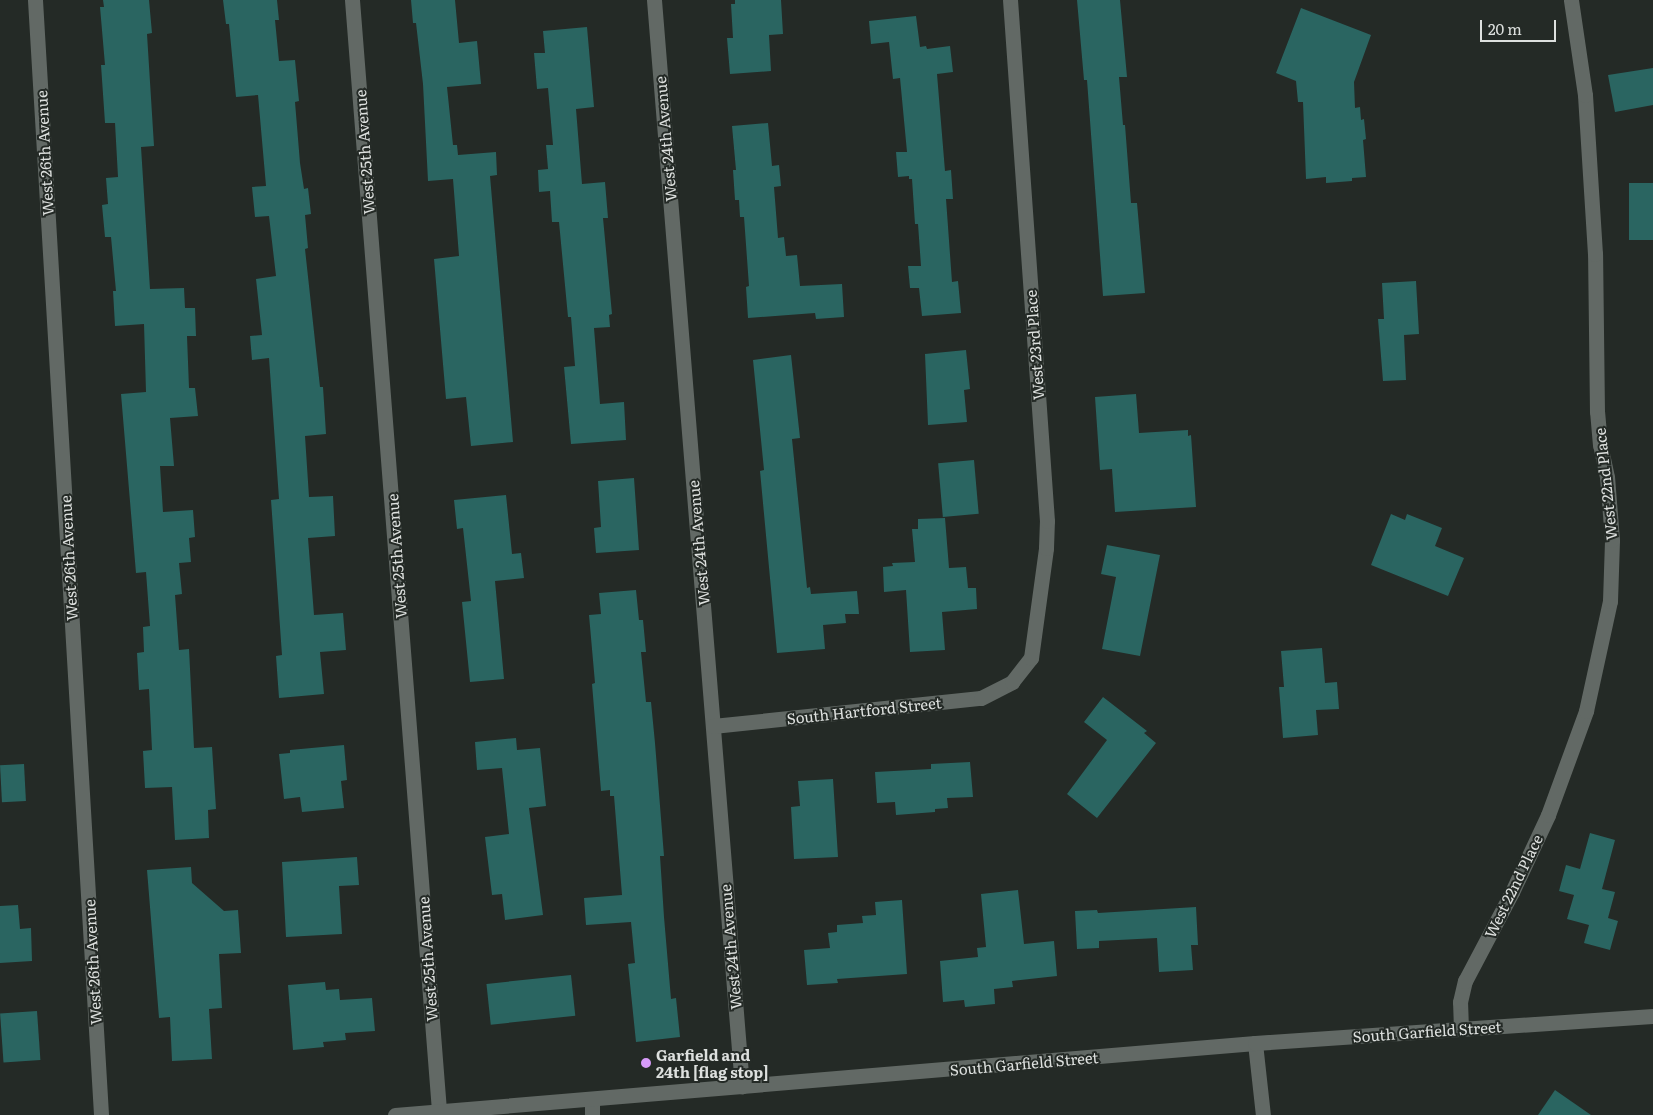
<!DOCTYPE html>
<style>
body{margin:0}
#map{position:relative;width:1653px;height:1115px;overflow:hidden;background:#242a26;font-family:Literata,serif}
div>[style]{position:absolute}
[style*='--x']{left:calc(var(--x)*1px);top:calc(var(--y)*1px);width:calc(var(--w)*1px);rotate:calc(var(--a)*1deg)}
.building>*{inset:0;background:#2a6561;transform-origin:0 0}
.minor>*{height:15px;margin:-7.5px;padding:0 7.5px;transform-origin:7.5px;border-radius:7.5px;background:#626965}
.dots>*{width:14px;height:14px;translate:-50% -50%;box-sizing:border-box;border:2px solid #242a26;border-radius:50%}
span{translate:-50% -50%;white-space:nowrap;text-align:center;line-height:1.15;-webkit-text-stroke:4px #242a26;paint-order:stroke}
.street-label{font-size:15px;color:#dde0de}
.poi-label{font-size:15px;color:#dde0de;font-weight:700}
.left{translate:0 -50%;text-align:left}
.scale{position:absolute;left:1480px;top:20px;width:76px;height:22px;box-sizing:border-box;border:2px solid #dde0de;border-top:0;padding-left:6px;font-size:15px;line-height:18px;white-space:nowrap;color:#dde0de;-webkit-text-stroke:4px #242a26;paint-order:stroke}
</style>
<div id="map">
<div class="building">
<div style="clip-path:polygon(103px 0,149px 0,152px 33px,147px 34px,154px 146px,141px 147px,150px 289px,184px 288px,185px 308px,195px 308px,196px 336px,187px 336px,189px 388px,195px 388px,198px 416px,170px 418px,174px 466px,160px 466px,163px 512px,193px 510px,195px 537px,189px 538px,191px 562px,179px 563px,182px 594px,175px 595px,179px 650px,189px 649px,194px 748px,212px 747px,216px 809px,208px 810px,209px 838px,175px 840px,172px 787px,145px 788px,143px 751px,152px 750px,149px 689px,139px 690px,137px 653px,144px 652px,143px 627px,150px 626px,146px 572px,136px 573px,121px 394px,146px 392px,144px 324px,115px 326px,113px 291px,116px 291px,111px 237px,105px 237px,102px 205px,108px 204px,106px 178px,118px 177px,115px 123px,105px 123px,101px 65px,105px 65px,100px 7px,104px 7px)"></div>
<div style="clip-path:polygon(223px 0,277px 0,279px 20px,275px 20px,279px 61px,295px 60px,299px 101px,295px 102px,300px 163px,304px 189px,308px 188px,311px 214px,305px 215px,308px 248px,305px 249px,320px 387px,323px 387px,326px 434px,305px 436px,309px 497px,333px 496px,335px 536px,308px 538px,314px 615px,343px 613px,346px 650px,320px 652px,324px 694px,279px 698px,276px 656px,282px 655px,271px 500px,279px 499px,269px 358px,252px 360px,250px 336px,262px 335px,256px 279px,276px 276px,269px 216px,255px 217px,252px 187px,266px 186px,258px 95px,236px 97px,229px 24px,226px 24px)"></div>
<div style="clip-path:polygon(411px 0,455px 0,459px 43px,477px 41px,481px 84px,447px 87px,453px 145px,457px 145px,458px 155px,496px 152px,497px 175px,490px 176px,513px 442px,471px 446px,466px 397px,446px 399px,434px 259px,459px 256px,453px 179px,428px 181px,423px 84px,416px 23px,413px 23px)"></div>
<div style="clip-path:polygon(735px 0,781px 0,783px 34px,769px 35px,771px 71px,730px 74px,727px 38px,733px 38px,731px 4px,735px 4px)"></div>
<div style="clip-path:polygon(1077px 0,1120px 0,1127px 77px,1119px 77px,1123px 125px,1125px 125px,1131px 203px,1137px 203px,1145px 293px,1103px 296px,1087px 80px,1084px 80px)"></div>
<div style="clip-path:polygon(1301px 8px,1371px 35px,1354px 82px,1355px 108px,1360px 107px,1361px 120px,1364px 119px,1366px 139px,1363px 140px,1366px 177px,1352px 178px,1352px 181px,1326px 183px,1326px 177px,1306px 179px,1303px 102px,1298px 102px,1296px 81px,1276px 73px)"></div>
<div style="clip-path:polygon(916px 16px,920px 47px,926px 46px,927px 49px,950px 46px,953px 72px,937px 74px,945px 171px,951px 170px,953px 199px,946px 199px,952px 282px,958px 281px,961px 313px,922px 316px,919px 288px,910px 288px,908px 266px,921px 266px,918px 224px,915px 224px,912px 179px,909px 179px,909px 176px,898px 177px,896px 152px,907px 152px,900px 78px,893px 79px,889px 42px,871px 44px,869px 21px)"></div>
<div style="clip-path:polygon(587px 27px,594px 107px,576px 109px,582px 184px,605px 182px,608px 218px,603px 218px,612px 314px,609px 315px,610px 327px,594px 328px,600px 404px,624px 402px,626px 440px,571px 444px,564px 367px,575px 366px,571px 317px,568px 317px,559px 222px,552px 222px,550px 191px,539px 192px,538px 170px,548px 169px,546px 145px,553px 145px,548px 88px,537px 89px,534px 53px,545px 53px,543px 31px)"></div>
<div style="clip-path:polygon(1653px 68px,1653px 105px,1615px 112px,1608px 75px)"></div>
<div style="clip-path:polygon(768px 123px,772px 166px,779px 165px,781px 186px,774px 187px,778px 238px,784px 237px,786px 256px,797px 255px,800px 286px,842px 284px,844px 317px,816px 319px,815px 313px,748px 318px,746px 287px,749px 286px,744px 217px,740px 217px,739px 200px,735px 200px,733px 170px,736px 170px,732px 126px)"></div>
<div style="left:1653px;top:183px;width:57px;height:24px;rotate:90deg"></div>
<div style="clip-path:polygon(1416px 281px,1419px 334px,1404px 335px,1406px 380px,1383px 381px,1378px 319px,1384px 319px,1382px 283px)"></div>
<div style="clip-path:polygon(966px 350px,970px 389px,964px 390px,967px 422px,928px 425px,925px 354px)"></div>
<div style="clip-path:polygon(791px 355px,800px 438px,792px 439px,807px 588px,810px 587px,811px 594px,857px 591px,859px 614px,845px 614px,846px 623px,823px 625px,825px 649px,777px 653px,760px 471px,764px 470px,753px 360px)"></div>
<div style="clip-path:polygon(1136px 394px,1139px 433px,1188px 430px,1188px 436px,1191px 435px,1196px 507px,1115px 512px,1112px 469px,1100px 470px,1095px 397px)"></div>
<div style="left:974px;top:460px;width:54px;height:36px;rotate:85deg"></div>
<div style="clip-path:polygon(634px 478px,639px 550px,596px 553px,594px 528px,601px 527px,598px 481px)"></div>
<div style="clip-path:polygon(506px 495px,512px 554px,521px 553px,524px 578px,495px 581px,504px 679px,470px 682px,462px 602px,471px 601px,463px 528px,457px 529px,454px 500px)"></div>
<div style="clip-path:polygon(1391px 514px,1405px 520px,1407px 514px,1442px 528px,1435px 546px,1464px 558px,1448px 596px,1371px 565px)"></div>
<div style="clip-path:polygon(945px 518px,949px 568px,966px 567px,968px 588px,976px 588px,977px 609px,942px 612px,945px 650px,910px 652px,906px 590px,884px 592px,883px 567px,893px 566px,892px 563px,915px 562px,912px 529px,918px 529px,918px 519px)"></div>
<div style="clip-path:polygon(1107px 545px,1160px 555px,1140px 656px,1102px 649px,1116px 577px,1101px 574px)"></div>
<div style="clip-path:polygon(636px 590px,639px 620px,643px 620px,646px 652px,641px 652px,646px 702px,651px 702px,655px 743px,664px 856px,660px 856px,664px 917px,671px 999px,676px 998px,680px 1037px,636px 1042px,628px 964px,635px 963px,631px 922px,586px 925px,584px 898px,622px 895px,614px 796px,610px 796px,610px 790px,601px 791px,592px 684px,595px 683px,589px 615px,601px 614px,599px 593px)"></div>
<div style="clip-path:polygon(1322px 648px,1325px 683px,1337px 682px,1339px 709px,1316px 710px,1318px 735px,1283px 738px,1279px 687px,1284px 687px,1281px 651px)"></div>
<div style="clip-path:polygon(1103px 697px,1147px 731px,1144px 733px,1156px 743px,1097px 818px,1067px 794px,1107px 740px,1084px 722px)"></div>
<div style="clip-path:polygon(516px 738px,517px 750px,540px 748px,546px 806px,529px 808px,543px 915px,505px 920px,502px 894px,492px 895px,485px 837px,509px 834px,502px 768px,477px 770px,475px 742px)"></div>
<div style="clip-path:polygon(344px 745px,347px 780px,341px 781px,344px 808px,302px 812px,300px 797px,284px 799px,279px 754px,290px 753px,290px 750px)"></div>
<div style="clip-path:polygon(970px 762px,973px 797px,947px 798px,948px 808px,935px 809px,935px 812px,896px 815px,895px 802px,877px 803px,875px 772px,931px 769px,931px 764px)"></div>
<div style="left:24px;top:764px;width:37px;height:24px;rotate:87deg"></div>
<div style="clip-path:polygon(833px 779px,838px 857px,794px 859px,791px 807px,800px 806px,798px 781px)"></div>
<div style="clip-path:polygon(1590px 833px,1615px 840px,1602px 889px,1615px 892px,1608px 918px,1618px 921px,1610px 950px,1584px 943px,1589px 925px,1567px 919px,1574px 895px,1559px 891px,1566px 865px,1580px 869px)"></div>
<div style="clip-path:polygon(357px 857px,359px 885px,339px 886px,342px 934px,286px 937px,282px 862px)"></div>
<div style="clip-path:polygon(191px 867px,192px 883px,224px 911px,238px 910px,241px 953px,219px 954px,222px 1008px,209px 1009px,212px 1059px,172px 1061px,170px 1017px,159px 1018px,147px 870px)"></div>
<div style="clip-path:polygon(1018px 890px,1024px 944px,1054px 941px,1057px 976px,1012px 981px,1013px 987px,994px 989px,995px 1004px,965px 1007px,964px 1000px,943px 1002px,940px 961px,978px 957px,977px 948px,986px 947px,981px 894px)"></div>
<div style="clip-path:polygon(902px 900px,907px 974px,837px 979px,838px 983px,807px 985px,804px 950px,830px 948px,828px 933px,837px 932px,837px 925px,863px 923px,862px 916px,876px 915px,875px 902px)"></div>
<div style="clip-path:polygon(18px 905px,20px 929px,31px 928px,32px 961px,0 963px,0 906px)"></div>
<div style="clip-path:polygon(1196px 907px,1198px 945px,1191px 945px,1193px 970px,1159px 972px,1157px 938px,1099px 941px,1099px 948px,1077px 949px,1075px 911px,1097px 910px,1098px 913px)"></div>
<div style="left:571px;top:975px;width:41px;height:85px;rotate:84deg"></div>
<div style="clip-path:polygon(325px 982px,326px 990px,339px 989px,340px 1000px,372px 998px,375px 1031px,345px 1033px,346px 1040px,323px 1042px,324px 1047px,293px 1050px,288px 985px)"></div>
<div style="left:37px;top:1011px;width:49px;height:37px;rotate:86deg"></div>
<div style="clip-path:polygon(1555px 1090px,1591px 1115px,1538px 1115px)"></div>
</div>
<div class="minor">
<div style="--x:35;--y:0;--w:1117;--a:86.61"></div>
<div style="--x:352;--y:0;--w:1114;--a:85.52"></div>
<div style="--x:654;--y:0;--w:1090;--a:85.37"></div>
<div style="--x:713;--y:726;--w:269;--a:-6"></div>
<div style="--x:981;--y:698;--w:35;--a:-27"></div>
<div style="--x:1012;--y:682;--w:31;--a:-52"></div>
<div style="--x:1031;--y:658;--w:111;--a:-82.2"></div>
<div style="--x:1046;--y:548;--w:27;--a:-88"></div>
<div style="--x:1047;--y:521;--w:522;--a:-94.06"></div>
<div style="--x:1461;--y:1029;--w:27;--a:-92"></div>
<div style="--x:1460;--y:1002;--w:22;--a:-77"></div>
<div style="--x:1465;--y:981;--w:101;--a:-62.2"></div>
<div style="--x:1512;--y:892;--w:85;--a:-64.9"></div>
<div style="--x:1548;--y:815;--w:111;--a:-69.9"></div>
<div style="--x:1586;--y:711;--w:113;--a:-77.7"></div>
<div style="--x:1610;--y:601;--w:61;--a:-88.1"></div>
<div style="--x:1612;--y:540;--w:63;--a:-94.5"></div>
<div style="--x:1607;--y:477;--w:33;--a:-102"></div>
<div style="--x:1600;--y:445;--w:33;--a:-95"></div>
<div style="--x:1597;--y:412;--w:158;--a:-90.7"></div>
<div style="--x:1595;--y:254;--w:159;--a:-93.6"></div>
<div style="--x:1585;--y:95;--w:96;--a:-98.4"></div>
<div style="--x:1255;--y:1043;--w:72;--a:83.7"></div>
<div style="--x:592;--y:1099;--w:16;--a:90"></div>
<div style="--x:395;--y:1115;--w:863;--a:-4.79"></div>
<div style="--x:1255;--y:1043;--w:399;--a:-3.9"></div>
</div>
<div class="dots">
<div style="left:646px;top:1063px;background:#d79bf9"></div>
</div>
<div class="street-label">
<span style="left:665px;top:139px;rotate:-95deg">West 24th Avenue</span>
<span style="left:364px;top:152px;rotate:-94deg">West 25th Avenue</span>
<span style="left:44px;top:153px;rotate:-93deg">West 26th Avenue</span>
<span style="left:1034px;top:345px;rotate:-94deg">West 23rd Place</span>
<span style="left:1605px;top:484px;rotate:-96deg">West 22nd Place</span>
<span style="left:698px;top:543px;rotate:-95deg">West 24th Avenue</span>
<span style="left:396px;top:556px;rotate:-94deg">West 25th Avenue</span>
<span style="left:68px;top:558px;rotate:-93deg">West 26th Avenue</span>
<span style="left:864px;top:710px;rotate:-6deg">South Hartford Street</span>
<span style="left:1513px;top:886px;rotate:-64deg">West 22nd Place</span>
<span style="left:730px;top:947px;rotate:-95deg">West 24th Avenue</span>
<span style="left:427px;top:959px;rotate:-94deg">West 25th Avenue</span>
<span style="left:92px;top:962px;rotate:-93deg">West 26th Avenue</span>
<span style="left:1427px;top:1031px;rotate:-4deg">South Garfield Street</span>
<span style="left:1024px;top:1063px;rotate:-5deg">South Garfield Street</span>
</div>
<div class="poi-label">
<span class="left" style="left:656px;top:1063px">Garfield and<br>24th [flag stop]</span>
</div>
<div class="scale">20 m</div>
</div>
